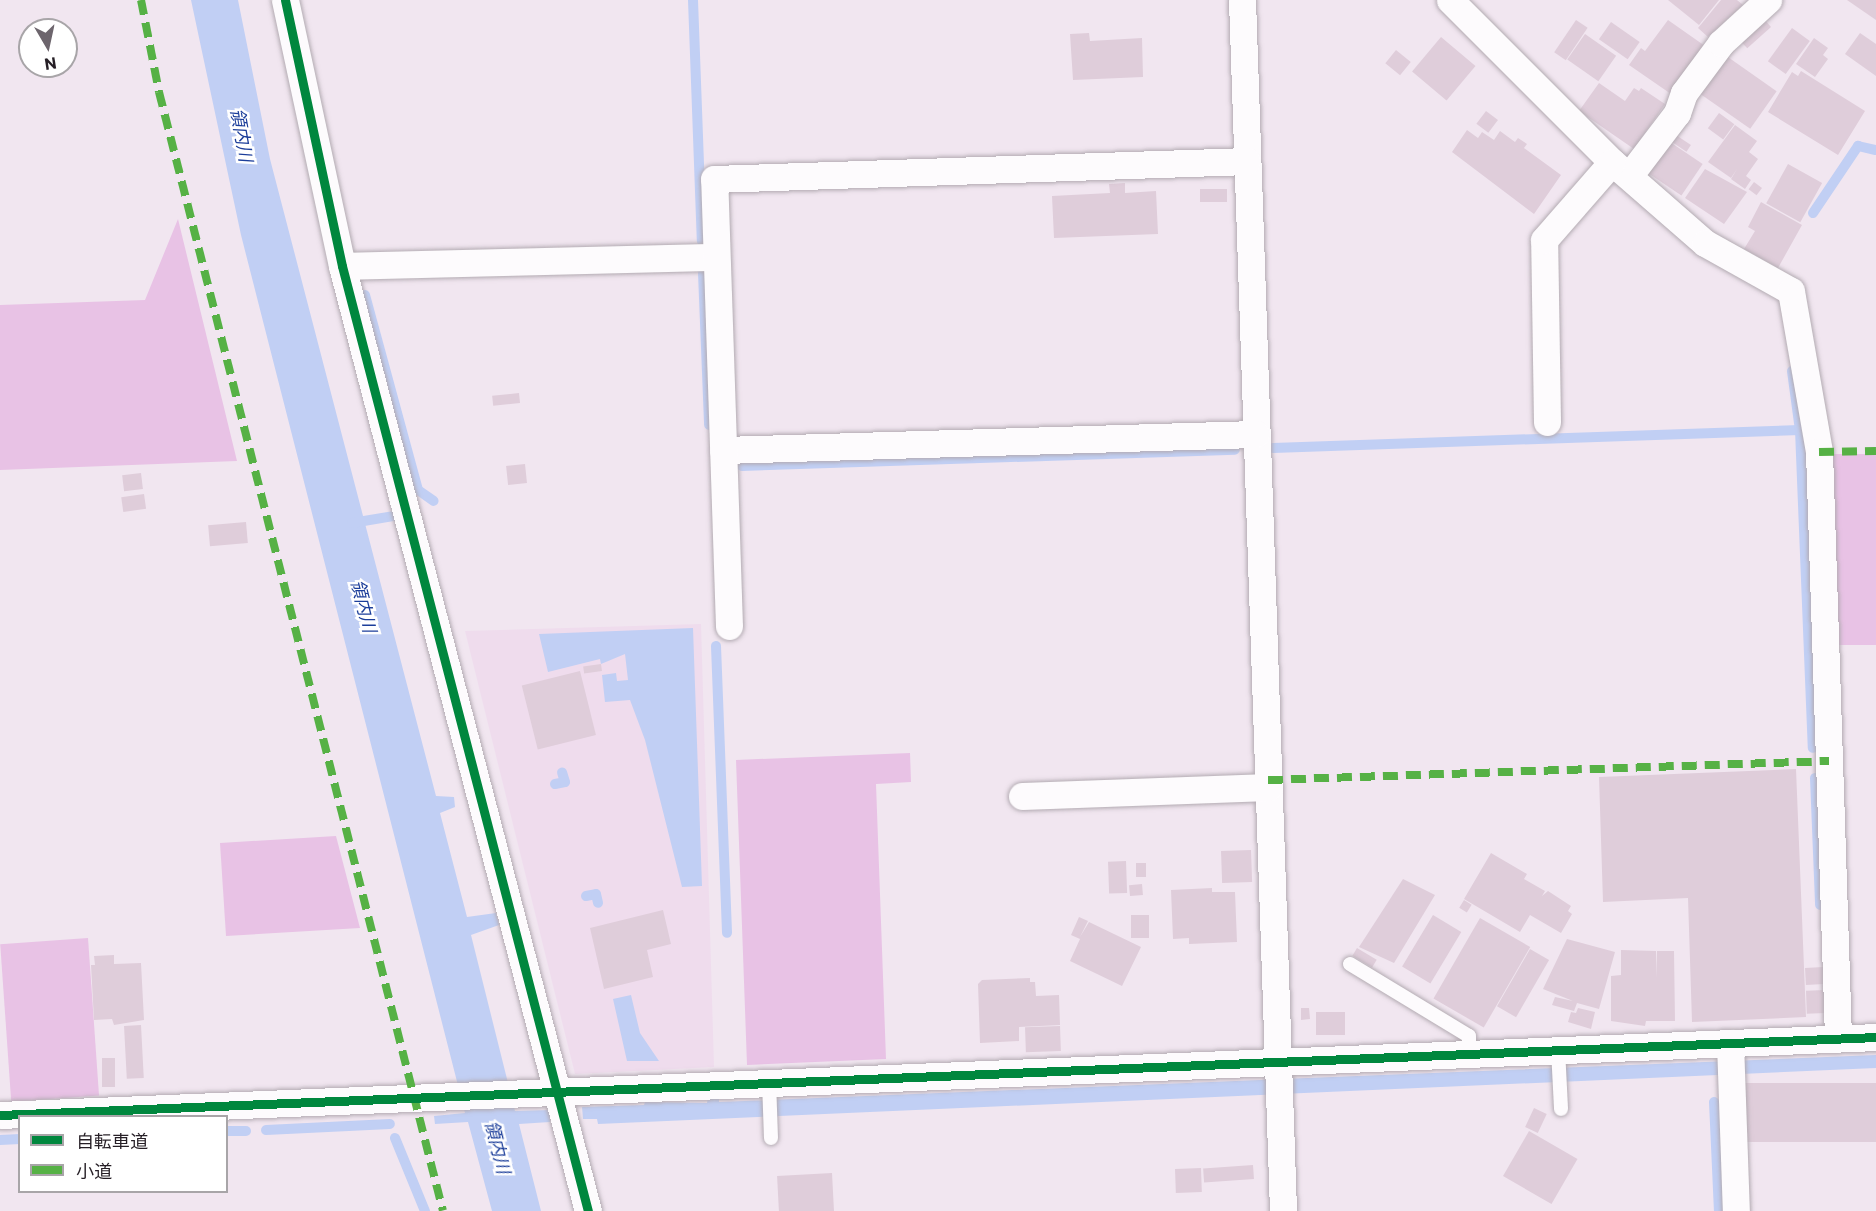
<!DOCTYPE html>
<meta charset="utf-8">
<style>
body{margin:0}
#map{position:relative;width:1876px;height:1211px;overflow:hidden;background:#f1e6f0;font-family:Commissioner,"Noto Sans JP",sans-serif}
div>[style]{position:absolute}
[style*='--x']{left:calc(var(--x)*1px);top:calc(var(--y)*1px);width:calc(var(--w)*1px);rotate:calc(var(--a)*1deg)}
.built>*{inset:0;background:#efdced}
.green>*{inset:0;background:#e8c2e5;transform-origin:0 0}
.water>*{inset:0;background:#c1cff4}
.stream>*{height:10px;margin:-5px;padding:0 5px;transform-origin:5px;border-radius:5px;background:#c1cff4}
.building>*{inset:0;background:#dfcdda;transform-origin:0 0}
.roads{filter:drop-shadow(0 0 2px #b3abb2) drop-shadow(0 0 2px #b3abb2)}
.lane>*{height:14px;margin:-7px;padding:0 7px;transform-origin:7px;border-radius:7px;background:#fdfbfd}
.street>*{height:27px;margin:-13.5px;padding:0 13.5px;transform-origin:13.5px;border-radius:13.5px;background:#fdfbfd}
.quiet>*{height:8px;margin-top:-4px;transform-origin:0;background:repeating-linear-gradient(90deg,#56b145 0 15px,transparent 0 23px)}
.cycleway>*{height:9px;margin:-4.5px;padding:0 4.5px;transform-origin:4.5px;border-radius:4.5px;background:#00873e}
span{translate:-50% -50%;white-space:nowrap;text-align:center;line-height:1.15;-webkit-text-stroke:5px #fff;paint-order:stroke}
.water-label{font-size:18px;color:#1c3e9a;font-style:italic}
.legend{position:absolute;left:18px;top:1115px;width:210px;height:78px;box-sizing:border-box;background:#fff;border:2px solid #a8a5a8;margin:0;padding:8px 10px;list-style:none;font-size:18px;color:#261f26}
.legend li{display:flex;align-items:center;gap:12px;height:30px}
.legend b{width:30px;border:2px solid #a8a5a8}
.north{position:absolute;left:18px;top:18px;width:60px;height:60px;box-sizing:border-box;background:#fff;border:2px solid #a8a5a8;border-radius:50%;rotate:171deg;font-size:16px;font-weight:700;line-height:24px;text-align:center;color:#261f26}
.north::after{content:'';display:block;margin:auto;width:21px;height:27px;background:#6d656d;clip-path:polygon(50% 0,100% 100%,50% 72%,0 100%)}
</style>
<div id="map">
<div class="built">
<div style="clip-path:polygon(701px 624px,714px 1067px,575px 1074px,465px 631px)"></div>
</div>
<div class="green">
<div style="clip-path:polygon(178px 219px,237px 461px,0 470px,0 305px,145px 300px)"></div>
<div style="left:1876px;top:454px;width:191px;height:51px;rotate:90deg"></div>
<div style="clip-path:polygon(910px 753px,911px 782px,876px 784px,886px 1059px,747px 1065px,736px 760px)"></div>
<div style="clip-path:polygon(336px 836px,360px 928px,226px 936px,220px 843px)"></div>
<div style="left:88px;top:938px;width:158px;height:88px;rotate:86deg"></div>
</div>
<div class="water">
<div style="clip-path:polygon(191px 0,238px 0,270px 159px,436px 796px,454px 797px,455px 807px,440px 813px,467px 917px,496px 913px,499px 925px,471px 935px,515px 1111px,551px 1110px,550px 1122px,519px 1124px,541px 1211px,492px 1211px,468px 1122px,435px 1124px,434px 1116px,465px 1113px,241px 235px)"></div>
<div style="clip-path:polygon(693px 628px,702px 886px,682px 887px,645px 740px,630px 700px,605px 702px,602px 675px,616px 673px,617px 681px,628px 680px,625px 654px,601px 664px,600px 659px,548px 672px,539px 634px)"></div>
<div style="clip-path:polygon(631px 995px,640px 1033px,659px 1061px,627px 1061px,613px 999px)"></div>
<div style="clip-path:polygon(1876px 1055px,1876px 1068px,598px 1124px,597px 1119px,583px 1119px,582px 1107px,644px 1105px,645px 1102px,707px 1103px,708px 1098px,719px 1098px,719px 1102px)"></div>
</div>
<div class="stream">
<div style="--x:693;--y:0;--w:241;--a:87.9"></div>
<div style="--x:1813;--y:213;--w:81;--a:-56.1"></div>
<div style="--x:1858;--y:146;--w:18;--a:13"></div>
<div style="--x:703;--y:273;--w:152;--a:87.7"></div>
<div style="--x:365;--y:295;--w:202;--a:74.8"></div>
<div style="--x:418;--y:490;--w:19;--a:35"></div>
<div style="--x:1792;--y:371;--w:60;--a:82.3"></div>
<div style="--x:1800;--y:430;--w:318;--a:87.7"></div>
<div style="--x:1273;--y:448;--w:527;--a:-1.96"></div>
<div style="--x:742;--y:466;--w:493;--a:-1.9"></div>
<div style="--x:352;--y:523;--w:43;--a:-9.5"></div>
<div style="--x:716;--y:646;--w:287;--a:87.8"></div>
<div style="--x:1815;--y:778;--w:127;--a:87.7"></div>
<div style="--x:555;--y:784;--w:10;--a:-11"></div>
<div style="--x:565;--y:782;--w:10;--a:-107"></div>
<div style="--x:586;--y:896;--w:10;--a:-11"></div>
<div style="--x:596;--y:894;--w:9;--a:77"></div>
<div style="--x:1714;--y:1102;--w:109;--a:87.4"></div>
<div style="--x:266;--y:1130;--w:124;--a:-2.8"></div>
<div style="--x:226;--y:1131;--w:20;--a:0"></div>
<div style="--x:395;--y:1138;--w:79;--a:67.7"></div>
<div style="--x:0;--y:1140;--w:20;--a:-3"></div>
</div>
<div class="building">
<div style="clip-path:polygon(1668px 0,1719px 0,1699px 25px)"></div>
<div style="clip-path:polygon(1721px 0,1737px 0,1743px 5px,1708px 37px,1698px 28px)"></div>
<div style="clip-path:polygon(1847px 0,1876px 0,1876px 20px)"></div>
<div style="left:1763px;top:18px;width:12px;height:32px;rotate:48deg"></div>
<div style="left:1576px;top:20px;width:14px;height:39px;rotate:34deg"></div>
<div style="clip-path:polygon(1668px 20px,1705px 46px,1671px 94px,1629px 65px,1641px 48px,1645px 51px)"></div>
<div style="left:1611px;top:22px;width:35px;height:21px;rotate:35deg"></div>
<div style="left:1792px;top:28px;width:22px;height:41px;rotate:36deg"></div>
<div style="clip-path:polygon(1089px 33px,1090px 41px,1142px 38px,1143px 77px,1073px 80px,1070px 34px)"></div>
<div style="clip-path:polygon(1860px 33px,1876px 44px,1876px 76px,1845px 54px)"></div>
<div style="left:1585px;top:34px;width:38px;height:31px;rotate:35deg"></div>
<div style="left:1441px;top:37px;width:45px;height:45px;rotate:40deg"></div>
<div style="clip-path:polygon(1814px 38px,1828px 48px,1823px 55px,1828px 59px,1815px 77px,1796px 64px)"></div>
<div style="left:1396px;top:50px;width:19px;height:17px;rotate:39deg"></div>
<div style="left:1725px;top:55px;width:63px;height:46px;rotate:35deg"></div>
<div style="clip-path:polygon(1801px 71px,1865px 111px,1838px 155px,1768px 112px,1792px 72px,1798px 76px)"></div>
<div style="clip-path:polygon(1599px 83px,1625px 101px,1634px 88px,1639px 91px,1641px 88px,1665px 104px,1634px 149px,1579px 111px)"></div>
<div style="left:1486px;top:111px;width:15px;height:16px;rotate:37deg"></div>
<div style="left:1719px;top:113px;width:19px;height:19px;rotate:36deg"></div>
<div style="clip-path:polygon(1735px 125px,1757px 141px,1749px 152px,1758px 159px,1746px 176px,1751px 180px,1745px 189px,1731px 179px,1737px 169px,1731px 178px,1708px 162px)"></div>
<div style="clip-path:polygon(1467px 130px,1478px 138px,1482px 132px,1494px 140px,1500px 131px,1515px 142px,1518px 138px,1527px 144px,1524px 148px,1561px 175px,1534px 214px,1452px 152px)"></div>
<div style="left:1676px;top:135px;width:18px;height:8px;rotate:34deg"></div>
<div style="left:1667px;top:140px;width:43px;height:38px;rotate:34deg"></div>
<div style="left:1788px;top:164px;width:39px;height:45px;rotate:29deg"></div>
<div style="clip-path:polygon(1705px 169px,1747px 192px,1724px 224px,1685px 198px)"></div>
<div style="left:1754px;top:182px;width:10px;height:9px;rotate:37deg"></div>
<div style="clip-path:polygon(1125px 183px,1125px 193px,1156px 191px,1158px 234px,1054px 238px,1052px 196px,1110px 193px,1109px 184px)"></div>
<div style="left:1227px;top:189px;width:13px;height:27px;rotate:90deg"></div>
<div style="clip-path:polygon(1761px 202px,1802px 225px,1778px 268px,1744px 249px,1755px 231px,1748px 227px)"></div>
<div style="left:519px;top:393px;width:10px;height:27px;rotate:84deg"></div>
<div style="left:525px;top:464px;width:19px;height:19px;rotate:84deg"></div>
<div style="left:141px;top:473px;width:16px;height:19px;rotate:83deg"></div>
<div style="left:144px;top:494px;width:15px;height:23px;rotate:82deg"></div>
<div style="left:246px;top:522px;width:21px;height:38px;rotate:85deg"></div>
<div style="left:601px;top:664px;width:7px;height:18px;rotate:82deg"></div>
<div style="left:580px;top:671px;width:66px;height:60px;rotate:76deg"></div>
<div style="clip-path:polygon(1796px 769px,1806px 1017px,1692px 1022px,1688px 898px,1603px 902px,1599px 777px)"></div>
<div style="left:1251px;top:850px;width:32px;height:30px;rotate:88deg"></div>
<div style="clip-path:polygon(1491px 853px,1527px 874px,1524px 879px,1545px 891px,1542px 896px,1548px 891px,1571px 906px,1568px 911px,1572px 914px,1561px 933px,1530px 915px,1520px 932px,1464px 899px)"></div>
<div style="left:1126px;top:861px;width:32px;height:18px;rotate:88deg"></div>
<div style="left:1136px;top:863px;width:10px;height:14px"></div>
<div style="clip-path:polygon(1403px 879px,1435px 895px,1394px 963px,1359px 947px)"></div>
<div style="left:1142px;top:884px;width:11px;height:13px;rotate:85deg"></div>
<div style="clip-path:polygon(1212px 888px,1212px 892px,1235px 892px,1237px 942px,1189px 944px,1189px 938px,1173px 939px,1171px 890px)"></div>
<div style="left:1464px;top:900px;width:9px;height:9px;rotate:32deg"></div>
<div style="clip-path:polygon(663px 910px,671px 944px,647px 950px,653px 977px,604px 989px,590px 928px)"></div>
<div style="left:1131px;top:915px;width:18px;height:23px"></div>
<div style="left:1433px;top:915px;width:33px;height:60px;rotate:31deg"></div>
<div style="clip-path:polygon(1079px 917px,1088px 921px,1080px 937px,1089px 922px,1141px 947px,1122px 986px,1070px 961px,1080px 939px,1071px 935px)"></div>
<div style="left:1480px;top:918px;width:58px;height:93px;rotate:30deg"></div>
<div style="clip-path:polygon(1567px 939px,1615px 952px,1599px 1009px,1577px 1003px,1574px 1011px,1552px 1005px,1555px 997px,1573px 1001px,1543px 989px)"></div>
<div style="left:1357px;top:948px;width:23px;height:9px;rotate:31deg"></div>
<div style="left:1530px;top:949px;width:22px;height:66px;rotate:30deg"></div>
<div style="clip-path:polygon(1621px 950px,1656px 951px,1656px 978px,1657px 951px,1674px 951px,1675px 1021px,1646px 1021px,1645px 1026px,1611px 1021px,1611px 976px,1621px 975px)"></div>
<div style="clip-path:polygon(114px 955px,114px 964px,141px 963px,144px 1020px,114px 1025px,112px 1019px,94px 1020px,91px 965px,95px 965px,94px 956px)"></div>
<div style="left:1823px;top:967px;width:17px;height:18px;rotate:87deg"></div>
<div style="clip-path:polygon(1030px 978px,1030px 982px,1035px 982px,1036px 996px,1059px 995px,1060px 1025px,1019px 1027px,1019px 1041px,980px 1043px,978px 984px,982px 980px)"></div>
<div style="left:1825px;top:990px;width:23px;height:19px;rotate:88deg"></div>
<div style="clip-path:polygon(1301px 1008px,1309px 1008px,1310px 1019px,1301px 1020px)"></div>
<div style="clip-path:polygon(1578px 1008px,1595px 1012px,1591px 1029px,1568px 1022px,1571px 1012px,1576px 1013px)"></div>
<div style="left:1345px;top:1012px;width:23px;height:29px;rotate:90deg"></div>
<div style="left:141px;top:1025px;width:53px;height:17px;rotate:87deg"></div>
<div style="left:1060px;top:1026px;width:25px;height:35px;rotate:88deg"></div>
<div style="left:102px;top:1058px;width:13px;height:29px"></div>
<div style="left:1876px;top:1083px;width:59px;height:131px;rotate:90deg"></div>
<div style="left:1534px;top:1108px;width:14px;height:21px;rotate:25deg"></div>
<div style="left:1529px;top:1131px;width:56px;height:52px;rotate:30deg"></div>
<div style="left:1253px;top:1165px;width:14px;height:50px;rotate:86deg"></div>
<div style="left:1201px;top:1168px;width:24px;height:26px;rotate:88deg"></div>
<div style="left:832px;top:1173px;width:38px;height:55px;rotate:87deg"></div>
</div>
<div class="roads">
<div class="lane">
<div style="--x:1350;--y:964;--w:139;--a:31.2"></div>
<div style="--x:1469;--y:1036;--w:17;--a:90"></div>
<div style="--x:1558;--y:1049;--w:60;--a:87.1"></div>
<div style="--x:769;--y:1081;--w:57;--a:88"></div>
</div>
<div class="street">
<div style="--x:285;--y:0;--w:272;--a:77.9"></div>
<div style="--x:342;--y:266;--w:976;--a:75.41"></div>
<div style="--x:1242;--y:0;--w:1212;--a:88.06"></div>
<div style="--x:1450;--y:0;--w:229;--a:45"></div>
<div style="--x:1612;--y:162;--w:123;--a:41.1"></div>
<div style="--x:1705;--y:243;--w:98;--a:29.2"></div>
<div style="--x:1791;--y:291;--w:163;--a:80.1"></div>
<div style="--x:1819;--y:452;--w:586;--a:88.14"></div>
<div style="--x:1629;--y:176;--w:79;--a:-52.7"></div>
<div style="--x:1677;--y:113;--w:21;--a:-71"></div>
<div style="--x:1684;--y:93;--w:62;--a:-53.5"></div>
<div style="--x:1721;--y:43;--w:64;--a:-42.5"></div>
<div style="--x:342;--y:266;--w:374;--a:-1.4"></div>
<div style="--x:1547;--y:422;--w:182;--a:-90.9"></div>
<div style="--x:1544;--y:240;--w:103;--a:-48.9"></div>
<div style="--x:723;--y:450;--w:533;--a:-1.72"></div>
<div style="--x:729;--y:626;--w:447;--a:-91.9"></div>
<div style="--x:714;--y:179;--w:533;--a:-1.93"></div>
<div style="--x:1022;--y:796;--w:247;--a:-2.1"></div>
<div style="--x:1730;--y:1043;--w:168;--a:88"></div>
<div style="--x:0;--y:1115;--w:1878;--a:-2.38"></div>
</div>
</div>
<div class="quiet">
<div style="--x:141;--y:0;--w:94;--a:78.9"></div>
<div style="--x:159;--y:92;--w:1154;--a:75.76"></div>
<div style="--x:1819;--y:452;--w:57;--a:-1"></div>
<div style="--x:1268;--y:780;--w:561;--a:-1.94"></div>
</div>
<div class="cycleway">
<div style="--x:285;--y:0;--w:272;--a:77.9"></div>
<div style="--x:342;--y:266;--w:976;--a:75.41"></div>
<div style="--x:0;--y:1115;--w:1878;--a:-2.38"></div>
</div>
<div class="water-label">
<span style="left:242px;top:135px;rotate:80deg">領内川</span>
<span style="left:364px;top:606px;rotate:76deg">領内川</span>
<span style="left:498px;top:1147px;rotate:76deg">領内川</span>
</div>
<ul class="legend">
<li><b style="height:8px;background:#00873e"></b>自転車道</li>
<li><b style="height:8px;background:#56b145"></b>小道</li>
</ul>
<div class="north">N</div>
</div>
